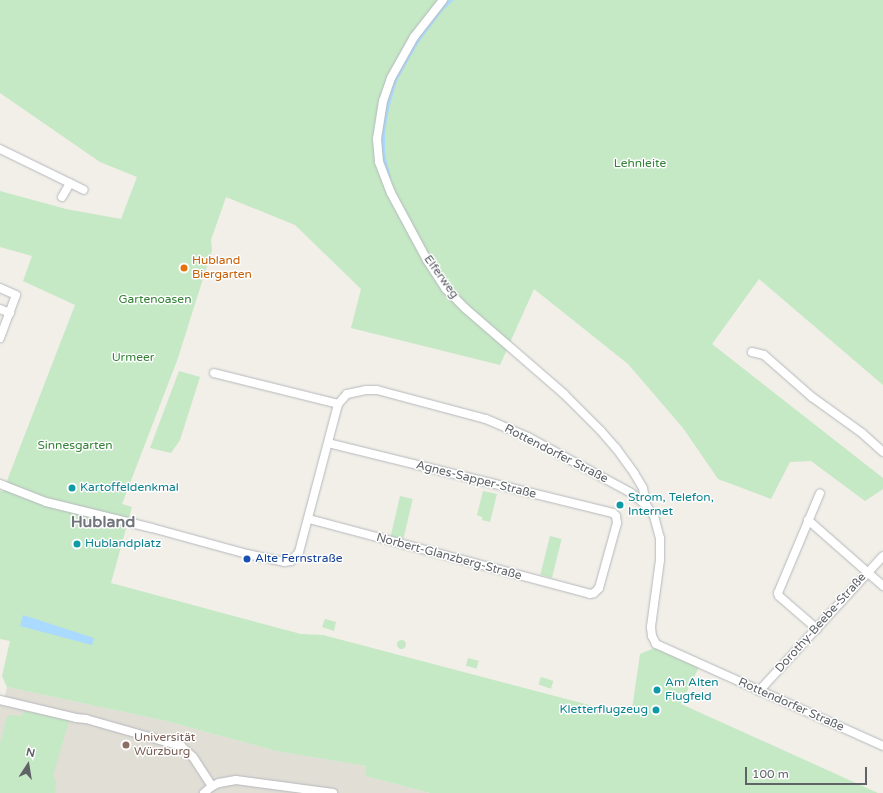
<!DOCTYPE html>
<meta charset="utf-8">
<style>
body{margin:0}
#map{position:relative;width:883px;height:793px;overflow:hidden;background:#f1efe8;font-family:"Varela Round",sans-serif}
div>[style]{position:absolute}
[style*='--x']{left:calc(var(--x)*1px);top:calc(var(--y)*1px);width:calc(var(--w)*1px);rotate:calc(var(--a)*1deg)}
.education>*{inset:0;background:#e1ded6}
.green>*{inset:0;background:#c5e8c5;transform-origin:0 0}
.round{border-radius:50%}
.water>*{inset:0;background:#aadaff}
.stream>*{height:2.5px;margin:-1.25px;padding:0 1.25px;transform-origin:1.25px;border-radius:1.25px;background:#aadaff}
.roads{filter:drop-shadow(0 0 1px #b5b8bc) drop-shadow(0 0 1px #b5b8bc)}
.minor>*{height:8px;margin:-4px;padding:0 4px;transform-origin:4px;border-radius:4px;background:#fff}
.dots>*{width:11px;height:11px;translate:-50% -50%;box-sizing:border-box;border:2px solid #fff;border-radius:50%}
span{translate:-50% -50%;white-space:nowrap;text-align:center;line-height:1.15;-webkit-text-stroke:3px #fff;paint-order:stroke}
.park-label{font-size:12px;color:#348238}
.food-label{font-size:12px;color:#c56008}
.left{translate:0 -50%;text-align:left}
.street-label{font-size:12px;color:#5f6368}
.culture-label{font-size:12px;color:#0d838f}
.right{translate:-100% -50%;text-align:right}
.transit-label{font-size:12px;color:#164399}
.education-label{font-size:12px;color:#785e54}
.district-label{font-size:16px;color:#70757a;font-weight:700}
.north{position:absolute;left:8px;top:745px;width:40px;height:40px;-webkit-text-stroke:3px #fff;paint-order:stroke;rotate:12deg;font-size:11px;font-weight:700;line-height:16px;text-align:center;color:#5f6368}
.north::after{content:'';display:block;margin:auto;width:14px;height:18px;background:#5f6368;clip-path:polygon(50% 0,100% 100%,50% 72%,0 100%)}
.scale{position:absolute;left:745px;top:767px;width:122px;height:18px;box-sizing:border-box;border:2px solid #5f6368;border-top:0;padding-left:5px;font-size:12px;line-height:14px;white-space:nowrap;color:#5f6368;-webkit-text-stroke:3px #fff;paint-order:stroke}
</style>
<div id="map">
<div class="education">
<div style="clip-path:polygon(7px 687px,166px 721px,276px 751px,366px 766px,365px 776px,430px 793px,0 793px,0 703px,3px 704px)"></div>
</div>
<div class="green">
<div style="clip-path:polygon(0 0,883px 0,883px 385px,759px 279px,712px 344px,883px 478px,883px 489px,865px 501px,811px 461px,790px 462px,771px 499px,718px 479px,683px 428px,628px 364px,534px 289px,500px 365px,351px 328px,361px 289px,295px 225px,226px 197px,211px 240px,212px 250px,178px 358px,122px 504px,132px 507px,111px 583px,301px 634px,323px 635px,631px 716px,640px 654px,657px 647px,699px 667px,681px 704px,878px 793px,430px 793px,365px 776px,366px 766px,276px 751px,166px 721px,7px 687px,2px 676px,10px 641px,0 639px,0 491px,3px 491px,75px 305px,23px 281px,32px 256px,0 247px,0 191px,66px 209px,121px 219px,137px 177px,100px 162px,0 93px)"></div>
<div style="clip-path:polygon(179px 371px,200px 377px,180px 440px,171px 453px,150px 448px)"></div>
<div style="clip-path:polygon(483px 491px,497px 494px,490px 522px,482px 520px,482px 517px,477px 515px)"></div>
<div style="left:400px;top:496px;width:13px;height:41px;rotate:13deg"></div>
<div style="left:550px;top:536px;width:12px;height:40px;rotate:14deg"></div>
<div style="clip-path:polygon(325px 619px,336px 622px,334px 631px,322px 627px)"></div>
<div class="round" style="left:396.5px;top:639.5px;width:9px;height:9px"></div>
<div style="left:468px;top:658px;width:11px;height:8px;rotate:15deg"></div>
<div style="left:541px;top:677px;width:13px;height:8px;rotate:18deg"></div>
<div style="clip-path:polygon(25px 711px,69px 721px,53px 776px,56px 780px,55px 793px,0 793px,0 743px,6px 719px,9px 715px,21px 716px)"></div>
</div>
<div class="water">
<div style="clip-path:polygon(23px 615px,94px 638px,92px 645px,20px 626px)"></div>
</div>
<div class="stream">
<div style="--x:389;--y:178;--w:25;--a:-104"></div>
<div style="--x:383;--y:154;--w:23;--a:-90"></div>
<div style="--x:383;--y:131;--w:23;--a:-80"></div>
<div style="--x:387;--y:108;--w:29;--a:-74"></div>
<div style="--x:395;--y:80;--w:45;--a:-60.6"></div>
<div style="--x:417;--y:41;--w:40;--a:-53"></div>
<div style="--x:441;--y:9;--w:13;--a:-42"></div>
</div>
<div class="roads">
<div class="minor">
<div style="--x:443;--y:0;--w:47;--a:128.1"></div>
<div style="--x:414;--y:37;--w:47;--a:119.3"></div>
<div style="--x:391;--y:78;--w:24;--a:109"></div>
<div style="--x:383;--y:101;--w:38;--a:99"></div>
<div style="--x:377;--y:139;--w:23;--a:85"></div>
<div style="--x:379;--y:162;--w:33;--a:69"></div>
<div style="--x:391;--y:193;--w:76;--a:61.8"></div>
<div style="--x:427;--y:260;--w:35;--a:57"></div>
<div style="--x:446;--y:289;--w:28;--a:45"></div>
<div style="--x:466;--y:309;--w:130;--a:40.9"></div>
<div style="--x:564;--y:394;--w:52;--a:45"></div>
<div style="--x:601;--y:431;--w:23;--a:49"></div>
<div style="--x:616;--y:448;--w:31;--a:54"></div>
<div style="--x:634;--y:473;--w:17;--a:59"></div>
<div style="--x:643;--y:488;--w:17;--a:80"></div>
<div style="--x:0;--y:149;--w:93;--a:26"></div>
<div style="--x:62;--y:197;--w:16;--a:-60"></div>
<div style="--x:0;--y:288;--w:17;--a:24"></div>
<div style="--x:16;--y:295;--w:46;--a:110.4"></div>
<div style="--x:0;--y:309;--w:11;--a:22"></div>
<div style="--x:752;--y:352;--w:12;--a:14"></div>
<div style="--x:764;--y:355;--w:64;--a:41.2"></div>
<div style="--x:812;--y:397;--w:62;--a:35.8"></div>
<div style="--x:862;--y:433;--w:28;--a:42"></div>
<div style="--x:214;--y:373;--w:128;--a:14"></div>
<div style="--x:0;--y:484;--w:49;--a:21.4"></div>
<div style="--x:46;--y:502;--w:109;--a:13.8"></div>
<div style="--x:152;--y:528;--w:98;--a:15.3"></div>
<div style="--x:247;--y:554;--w:38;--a:12"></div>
<div style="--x:284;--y:562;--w:7;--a:-8"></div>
<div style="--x:291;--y:561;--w:12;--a:-48"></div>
<div style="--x:299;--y:552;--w:153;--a:-75.2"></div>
<div style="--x:338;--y:404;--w:13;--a:-48"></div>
<div style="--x:347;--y:394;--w:19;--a:-12"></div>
<div style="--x:366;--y:390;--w:11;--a:0"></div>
<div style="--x:377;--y:390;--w:113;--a:14.9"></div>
<div style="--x:486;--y:419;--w:46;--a:23.2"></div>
<div style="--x:528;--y:437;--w:117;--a:28.5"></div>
<div style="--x:631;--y:493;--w:19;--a:39"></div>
<div style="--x:646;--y:505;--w:14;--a:54"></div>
<div style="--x:654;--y:516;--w:23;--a:75"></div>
<div style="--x:660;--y:538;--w:22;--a:90"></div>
<div style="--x:660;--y:560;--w:68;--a:97.7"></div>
<div style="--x:651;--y:627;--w:9;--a:84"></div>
<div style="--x:652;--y:636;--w:9;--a:63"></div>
<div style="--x:656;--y:644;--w:249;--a:24.2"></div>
<div style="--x:309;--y:519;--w:291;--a:14.9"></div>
<div style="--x:590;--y:594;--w:4;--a:-14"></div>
<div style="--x:594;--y:593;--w:7;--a:-45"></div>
<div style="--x:599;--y:588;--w:67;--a:-74.5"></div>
<div style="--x:617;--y:523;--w:7;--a:-98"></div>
<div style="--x:616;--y:516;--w:4;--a:-135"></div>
<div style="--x:613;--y:513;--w:293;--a:-166.2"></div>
<div style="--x:808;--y:520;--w:100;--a:41.3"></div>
<div style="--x:817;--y:629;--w:50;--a:-139"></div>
<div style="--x:779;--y:596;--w:3;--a:-108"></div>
<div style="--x:778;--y:593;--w:108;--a:-67.2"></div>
<div style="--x:759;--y:691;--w:183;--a:-47.4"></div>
<div style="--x:0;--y:700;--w:78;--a:13.3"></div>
<div style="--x:76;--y:718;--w:10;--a:6"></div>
<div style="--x:86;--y:719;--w:99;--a:15.9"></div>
<div style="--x:181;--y:746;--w:16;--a:43"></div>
<div style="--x:193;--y:757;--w:35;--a:57"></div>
<div style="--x:204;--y:793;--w:11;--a:-41"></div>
<div style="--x:212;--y:786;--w:8;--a:-23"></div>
<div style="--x:219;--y:783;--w:17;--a:-10"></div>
<div style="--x:236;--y:780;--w:98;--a:7.6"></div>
</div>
</div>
<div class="dots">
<div style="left:184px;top:268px;background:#e8710a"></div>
<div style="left:72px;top:488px;background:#0f9aa8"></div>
<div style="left:620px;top:505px;background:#0f9aa8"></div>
<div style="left:77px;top:544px;background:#0f9aa8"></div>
<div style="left:247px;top:559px;background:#1a4fb4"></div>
<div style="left:657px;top:690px;background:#0f9aa8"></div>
<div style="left:656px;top:710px;background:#0f9aa8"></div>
<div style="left:126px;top:745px;background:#8d6e63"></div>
</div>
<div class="park-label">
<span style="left:640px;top:164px">Lehnleite</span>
<span style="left:155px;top:300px">Gartenoasen</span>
<span style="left:133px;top:358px">Urmeer</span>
<span style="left:75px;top:446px">Sinnesgarten</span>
</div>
<div class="food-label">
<span class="left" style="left:192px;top:268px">Hubland<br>Biergarten</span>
</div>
<div class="street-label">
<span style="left:441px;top:277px;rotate:54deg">Elferweg</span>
<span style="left:556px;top:454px;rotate:27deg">Rottendorfer Straße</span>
<span style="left:476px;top:480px;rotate:14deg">Agnes-Sapper-Straße</span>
<span style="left:449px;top:557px;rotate:15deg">Norbert-Glanzberg-Straße</span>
<span style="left:821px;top:623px;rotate:-48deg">Dorothy-Beebe-Straße</span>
<span style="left:791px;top:705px;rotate:24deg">Rottendorfer Straße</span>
</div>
<div class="culture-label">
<span class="left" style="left:80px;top:488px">Kartoffeldenkmal</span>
<span class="left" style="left:628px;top:505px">Strom, Telefon,<br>Internet</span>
<span class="left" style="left:85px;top:544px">Hublandplatz</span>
<span class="left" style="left:665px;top:690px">Am Alten<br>Flugfeld</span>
<span class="right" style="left:648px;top:710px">Kletterflugzeug</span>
</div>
<div class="transit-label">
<span class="left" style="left:255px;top:559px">Alte Fernstraße</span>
</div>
<div class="education-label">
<span class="left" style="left:134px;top:745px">Universität<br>Würzburg</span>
</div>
<div class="district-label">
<span style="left:103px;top:522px">Hubland</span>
</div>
<div class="north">N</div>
<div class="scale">100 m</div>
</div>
